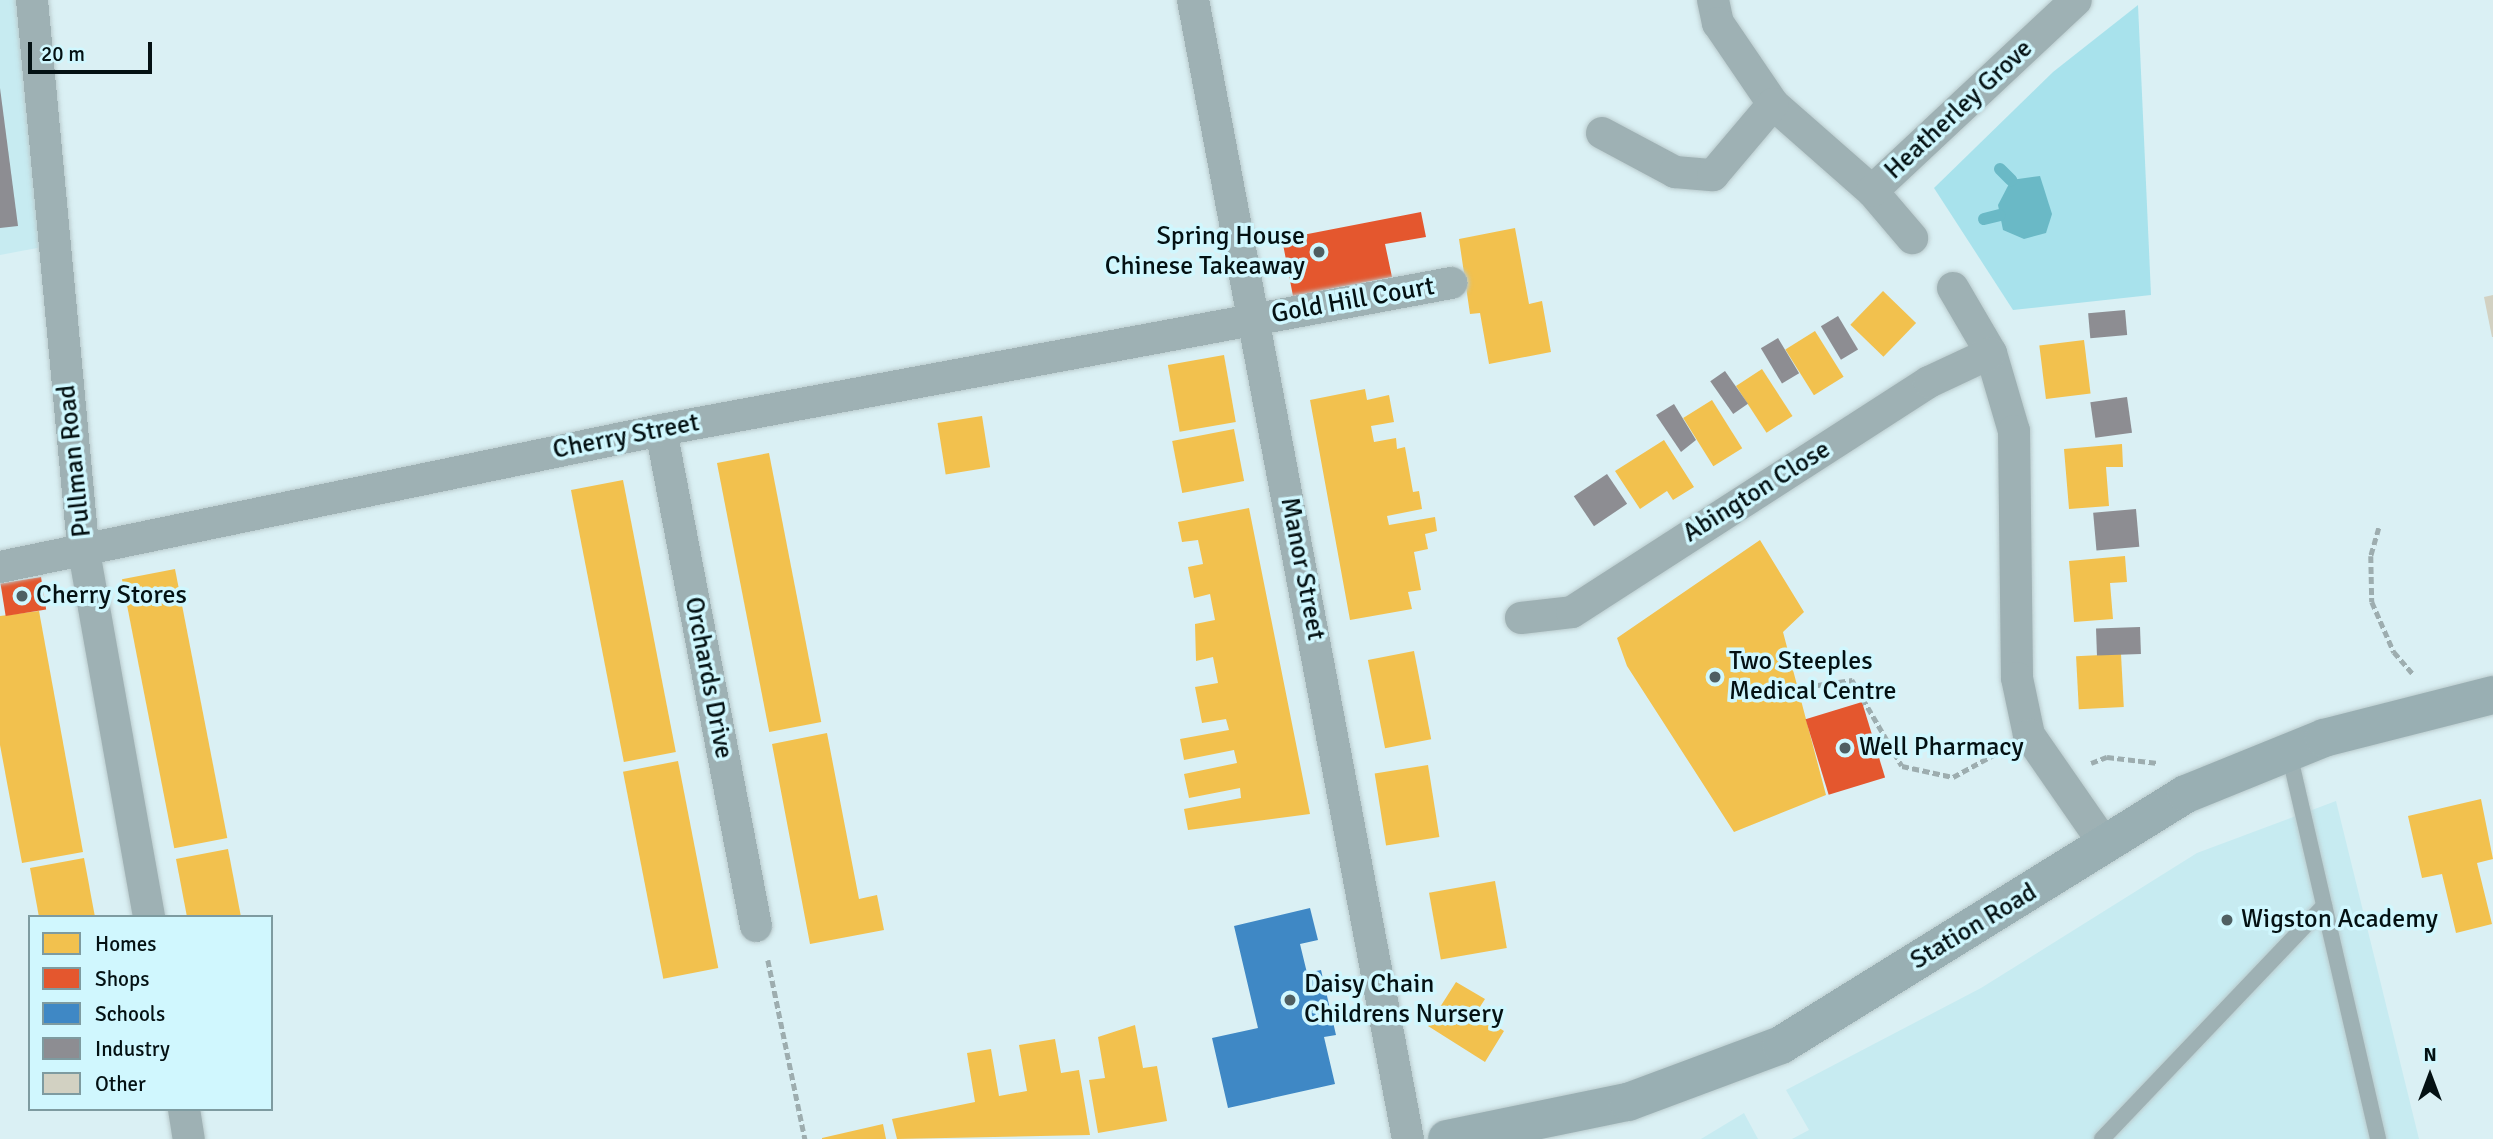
<!DOCTYPE html>
<style>
body{margin:0}
#map{position:relative;width:2493px;height:1139px;overflow:hidden;background:#daf0f4;font-family:Signika,sans-serif}
div>[style]{position:absolute}
[style*='--x']{left:calc(var(--x)*1px);top:calc(var(--y)*1px);width:calc(var(--w)*1px);rotate:calc(var(--a)*1deg)}
.built>*{inset:0;background:#c7ebf1}
.green>*{inset:0;background:#a8e2ec}
.water>*{inset:0;background:#6ab9c6}
.homes>*{inset:0;background:#f2c14e;transform-origin:0 0}
.shops>*{inset:0;background:#e4572e;transform-origin:0 0}
.schools>*{inset:0;background:#3f88c5}
.industry>*{inset:0;background:#8d8d92;transform-origin:0 0}
.stream>*{height:12px;margin:-6px;padding:0 6px;transform-origin:6px;border-radius:6px;background:#6ab9c6}
.building>*{inset:0;background:#d2d1c2}
.path>*{height:4.5px;margin-top:-2.25px;transform-origin:0;background:repeating-linear-gradient(90deg,#9dadaf 0 7px,transparent 0 10.5px)}
.roads{filter:drop-shadow(0 0 2px #bacbcd) drop-shadow(0 0 2px #bacbcd)}
.lane>*{height:16px;margin:-8px;padding:0 8px;transform-origin:8px;border-radius:8px;background:#9eb1b4}
.street>*{height:32px;margin:-16px;padding:0 16px;transform-origin:16px;border-radius:16px;background:#9eb1b4}
.secondary>*{height:38px;margin:-19px;padding:0 19px;transform-origin:19px;border-radius:19px;background:#99afb3}
.dots>*{width:19px;height:19px;translate:-50% -50%;box-sizing:border-box;border:4px solid #d0f7fe;border-radius:50%}
span{translate:-50% -50%;white-space:nowrap;text-align:center;line-height:1.15;-webkit-text-stroke:7px #d0f7fe;paint-order:stroke}
.street-label{font-size:26px;color:#041113}
.poi-label{font-size:26px;color:#041113}
.right{translate:-100% -50%;text-align:right}
.left{translate:0 -50%;text-align:left}
.legend{position:absolute;left:28px;top:915px;width:245px;height:196px;box-sizing:border-box;background:#d0f7fe;border:2px solid #7e9ba0;margin:0;padding:9px 12px;list-style:none;font-size:21px;color:#041113}
.legend li{display:flex;align-items:center;gap:14px;height:35px}
.legend b{width:35px;border:2px solid #7e9ba0}
.north{position:absolute;left:2395px;top:1041px;width:70px;height:70px;-webkit-text-stroke:5px #d0f7fe;paint-order:stroke;rotate:0deg;font-size:19px;font-weight:700;line-height:28px;text-align:center;color:#041113}
.north::after{content:'';display:block;margin:auto;width:24px;height:32px;background:#041113;clip-path:polygon(50% 0,100% 100%,50% 72%,0 100%)}
.scale{position:absolute;left:28px;top:42px;width:124px;height:32px;box-sizing:border-box;border:4px solid #041113;border-top:0;padding-left:9px;font-size:21px;line-height:24px;white-space:nowrap;color:#041113;-webkit-text-stroke:5px #d0f7fe;paint-order:stroke}
</style>
<div id="map">
<div class="built">
<div style="clip-path:polygon(0 0,32px 0,53px 245px,0 255px)"></div>
<div style="clip-path:polygon(2336px 801px,2419px 1139px,1792px 1139px,1809px 1130px,1786px 1090px,1981px 988px,2197px 853px)"></div>
<div style="clip-path:polygon(1744px 1113px,1758px 1139px,1701px 1139px)"></div>
</div>
<div class="green">
<div style="clip-path:polygon(2138px 5px,2151px 295px,2013px 310px,1934px 188px,2053px 72px)"></div>
</div>
<div class="water">
<div style="clip-path:polygon(2040px 176px,2052px 214px,2046px 233px,2024px 239px,2003px 230px,1998px 205px,2011px 180px)"></div>
</div>
<div class="homes">
<div style="clip-path:polygon(1515px 228px,1529px 304px,1542px 301px,1551px 352px,1489px 364px,1480px 313px,1470px 314px,1459px 239px)"></div>
<div style="left:1883px;top:291px;width:46px;height:47px;rotate:44deg"></div>
<div style="left:1815px;top:331px;width:54px;height:35px;rotate:58deg"></div>
<div style="left:2084px;top:340px;width:54px;height:45px;rotate:83deg"></div>
<div style="left:1224px;top:355px;width:68px;height:57px;rotate:80deg"></div>
<div style="left:1762px;top:369px;width:56px;height:31px;rotate:57deg"></div>
<div style="clip-path:polygon(1365px 389px,1367px 400px,1389px 395px,1394px 422px,1371px 426px,1374px 442px,1396px 438px,1397px 449px,1405px 447px,1413px 492px,1419px 491px,1422px 509px,1387px 516px,1389px 525px,1435px 517px,1437px 531px,1425px 534px,1428px 549px,1414px 552px,1421px 590px,1408px 592px,1412px 609px,1350px 620px,1310px 400px)"></div>
<div style="left:1712px;top:400px;width:57px;height:34px;rotate:58deg"></div>
<div style="left:982px;top:416px;width:52px;height:45px;rotate:81deg"></div>
<div style="left:1234px;top:429px;width:53px;height:63px;rotate:79deg"></div>
<div style="clip-path:polygon(1664px 440px,1694px 487px,1673px 500px,1667px 491px,1640px 509px,1615px 471px)"></div>
<div style="clip-path:polygon(2122px 444px,2123px 467px,2106px 467px,2109px 506px,2069px 509px,2064px 449px)"></div>
<div style="left:769px;top:453px;width:274px;height:53px;rotate:79deg"></div>
<div style="left:623px;top:480px;width:277px;height:53px;rotate:79deg"></div>
<div style="clip-path:polygon(1249px 508px,1310px 814px,1188px 830px,1184px 809px,1241px 798px,1240px 788px,1189px 798px,1184px 774px,1237px 763px,1234px 750px,1184px 760px,1180px 739px,1229px 730px,1226px 719px,1202px 723px,1195px 687px,1218px 683px,1213px 657px,1196px 661px,1195px 624px,1215px 620px,1210px 594px,1194px 598px,1188px 567px,1203px 564px,1198px 540px,1182px 542px,1178px 522px)"></div>
<div style="clip-path:polygon(1760px 540px,1804px 612px,1783px 632px,1826px 795px,1734px 832px,1627px 666px,1617px 638px)"></div>
<div style="clip-path:polygon(2125px 556px,2127px 582px,2110px 583px,2113px 619px,2074px 622px,2069px 561px)"></div>
<div style="left:175px;top:569px;width:274px;height:54px;rotate:79deg"></div>
<div style="clip-path:polygon(39px 611px,83px 852px,22px 863px,0 745px,0 616px)"></div>
<div style="left:1414px;top:651px;width:90px;height:47px;rotate:79deg"></div>
<div style="left:2121px;top:654px;width:53px;height:45px;rotate:87deg"></div>
<div style="clip-path:polygon(827px 733px,859px 899px,877px 895px,884px 930px,810px 944px,772px 744px)"></div>
<div style="left:678px;top:761px;width:211px;height:56px;rotate:79deg"></div>
<div style="left:1428px;top:765px;width:73px;height:54px;rotate:81deg"></div>
<div style="clip-path:polygon(2481px 799px,2493px 859px,2477px 863px,2492px 924px,2456px 933px,2442px 874px,2422px 878px,2408px 816px)"></div>
<div style="clip-path:polygon(228px 849px,241px 917px,187px 917px,176px 859px)"></div>
<div style="clip-path:polygon(84px 858px,95px 917px,39px 917px,30px 868px)"></div>
<div style="left:1495px;top:881px;width:68px;height:67px;rotate:80deg"></div>
<div style="clip-path:polygon(1456px 982px,1485px 999px,1476px 1013px,1504px 1031px,1485px 1062px,1428px 1026px)"></div>
<div style="clip-path:polygon(1135px 1025px,1143px 1068px,1157px 1066px,1167px 1121px,1098px 1133px,1089px 1080px,1105px 1078px,1098px 1037px)"></div>
<div style="clip-path:polygon(1055px 1039px,1061px 1073px,1079px 1070px,1090px 1135px,897px 1139px,892px 1119px,975px 1102px,967px 1053px,991px 1049px,999px 1096px,1027px 1091px,1019px 1045px)"></div>
<div style="clip-path:polygon(883px 1124px,886px 1139px,822px 1139px,822px 1138px)"></div>
</div>
<div class="shops">
<div style="clip-path:polygon(1421px 212px,1426px 237px,1385px 244px,1392px 277px,1293px 296px,1282px 239px)"></div>
<div style="left:41px;top:577px;width:33px;height:41px;rotate:81deg"></div>
<div style="left:1862px;top:702px;width:79px;height:59px;rotate:73deg"></div>
</div>
<div class="schools">
<div style="clip-path:polygon(1310px 908px,1318px 940px,1300px 944px,1307px 973px,1321px 970px,1336px 1035px,1324px 1037px,1335px 1084px,1228px 1108px,1212px 1038px,1258px 1028px,1234px 926px)"></div>
</div>
<div class="industry">
<div style="clip-path:polygon(0 88px,18px 226px,0 228px)"></div>
<div style="left:2125px;top:310px;width:25px;height:37px;rotate:85deg"></div>
<div style="left:1838px;top:316px;width:39px;height:20px;rotate:59deg"></div>
<div style="left:1778px;top:338px;width:41px;height:20px;rotate:59deg"></div>
<div style="left:1725px;top:371px;width:40px;height:18px;rotate:55deg"></div>
<div style="left:2127px;top:397px;width:36px;height:37px;rotate:82deg"></div>
<div style="clip-path:polygon(1674px 404px,1696px 440px,1681px 452px,1656px 415px)"></div>
<div style="left:1607px;top:474px;width:36px;height:40px;rotate:56deg"></div>
<div style="left:2136px;top:509px;width:38px;height:43px;rotate:85deg"></div>
<div style="left:2140px;top:627px;width:27px;height:44px;rotate:88deg"></div>
</div>
<div class="stream">
<div style="--x:2000;--y:169;--w:16;--a:45"></div>
<div style="--x:1984;--y:219;--w:16;--a:-14"></div>
</div>
<div class="building">
<div style="clip-path:polygon(2493px 295px,2493px 337px,2492px 337px,2484px 297px)"></div>
</div>
<div class="path">
<div style="--x:2379;--y:528;--w:29;--a:106"></div>
<div style="--x:2371;--y:556;--w:46;--a:88.8"></div>
<div style="--x:2372;--y:602;--w:55;--a:66.3"></div>
<div style="--x:2394;--y:652;--w:28;--a:49"></div>
<div style="--x:1797;--y:688;--w:56;--a:-8.3"></div>
<div style="--x:1852;--y:680;--w:99;--a:59.8"></div>
<div style="--x:1902;--y:766;--w:52;--a:12.2"></div>
<div style="--x:1953;--y:777;--w:50;--a:-28.6"></div>
<div style="--x:2091;--y:763;--w:17;--a:-21"></div>
<div style="--x:2107;--y:757;--w:51;--a:6.7"></div>
<div style="--x:768;--y:960;--w:183;--a:78.3"></div>
</div>
<div class="roads">
<div class="lane">
<div style="--x:2289;--y:753;--w:396;--a:77"></div>
<div style="--x:2102;--y:1139;--w:322;--a:-46.4"></div>
</div>
<div class="street">
<div style="--x:32;--y:0;--w:548;--a:84.66"></div>
<div style="--x:83;--y:546;--w:377;--a:79.9"></div>
<div style="--x:1193;--y:0;--w:1159;--a:79.31"></div>
<div style="--x:1713;--y:0;--w:24;--a:78"></div>
<div style="--x:1718;--y:23;--w:98;--a:55.8"></div>
<div style="--x:1773;--y:104;--w:132;--a:41.3"></div>
<div style="--x:1872;--y:191;--w:62;--a:49.6"></div>
<div style="--x:1602;--y:133;--w:83;--a:28.1"></div>
<div style="--x:1675;--y:172;--w:38;--a:5"></div>
<div style="--x:1713;--y:175;--w:93;--a:-49.8"></div>
<div style="--x:1872;--y:191;--w:279;--a:-43.1"></div>
<div style="--x:1953;--y:288;--w:75;--a:59.7"></div>
<div style="--x:1991;--y:353;--w:81;--a:73.6"></div>
<div style="--x:2014;--y:431;--w:247;--a:89.3"></div>
<div style="--x:2017;--y:678;--w:58;--a:78.1"></div>
<div style="--x:2029;--y:735;--w:135;--a:55.3"></div>
<div style="--x:661;--y:430;--w:505;--a:79.16"></div>
<div style="--x:0;--y:567;--w:675;--a:-11.71"></div>
<div style="--x:661;--y:430;--w:804;--a:-10.54"></div>
<div style="--x:1521;--y:618;--w:51;--a:-6.7"></div>
<div style="--x:1572;--y:612;--w:425;--a:-32.8"></div>
<div style="--x:1929;--y:382;--w:68;--a:-25.1"></div>
<div style="--x:184;--y:1109;--w:30;--a:81"></div>
</div>
<div class="secondary">
<div style="--x:1447;--y:1139;--w:185;--a:-11.6"></div>
<div style="--x:1628;--y:1102;--w:163;--a:-20.4"></div>
<div style="--x:1781;--y:1045;--w:476;--a:-31.8"></div>
<div style="--x:2186;--y:794;--w:149;--a:-22.1"></div>
<div style="--x:2324;--y:738;--w:174;--a:-14.3"></div>
</div>
</div>
<div class="dots">
<div style="left:1319px;top:252px;background:#4f5f62"></div>
<div style="left:22px;top:596px;background:#4f5f62"></div>
<div style="left:1715px;top:677px;background:#4f5f62"></div>
<div style="left:1845px;top:748px;background:#4f5f62"></div>
<div style="left:2227px;top:920px;background:#4f5f62"></div>
<div style="left:1290px;top:1000px;background:#4f5f62"></div>
</div>
<div class="street-label">
<span style="left:1959px;top:110px;rotate:-43deg">Heatherley Grove</span>
<span style="left:1353px;top:301px;rotate:-10deg">Gold Hill Court</span>
<span style="left:626px;top:437px;rotate:-11deg">Cherry Street</span>
<span style="left:75px;top:461px;rotate:-96deg">Pullman Road</span>
<span style="left:1757px;top:492px;rotate:-32deg">Abington Close</span>
<span style="left:1302px;top:569px;rotate:79deg">Manor Street</span>
<span style="left:708px;top:678px;rotate:79deg">Orchards Drive</span>
<span style="left:1974px;top:927px;rotate:-31deg">Station Road</span>
</div>
<div class="poi-label">
<span class="right" style="left:1305px;top:252px">Spring House<br>Chinese Takeaway</span>
<span class="left" style="left:36px;top:596px">Cherry Stores</span>
<span class="left" style="left:1729px;top:677px">Two Steeples<br>Medical Centre</span>
<span class="left" style="left:1859px;top:748px">Well Pharmacy</span>
<span class="left" style="left:2241px;top:920px">Wigston Academy</span>
<span class="left" style="left:1304px;top:1000px">Daisy Chain<br>Childrens Nursery</span>
</div>
<ul class="legend">
<li><b style="height:19px;background:#f2c14e"></b>Homes</li>
<li><b style="height:19px;background:#e4572e"></b>Shops</li>
<li><b style="height:19px;background:#3f88c5"></b>Schools</li>
<li><b style="height:19px;background:#8d8d92"></b>Industry</li>
<li><b style="height:19px;background:#d2d1c2"></b>Other</li>
</ul>
<div class="north">N</div>
<div class="scale">20 m</div>
</div>
